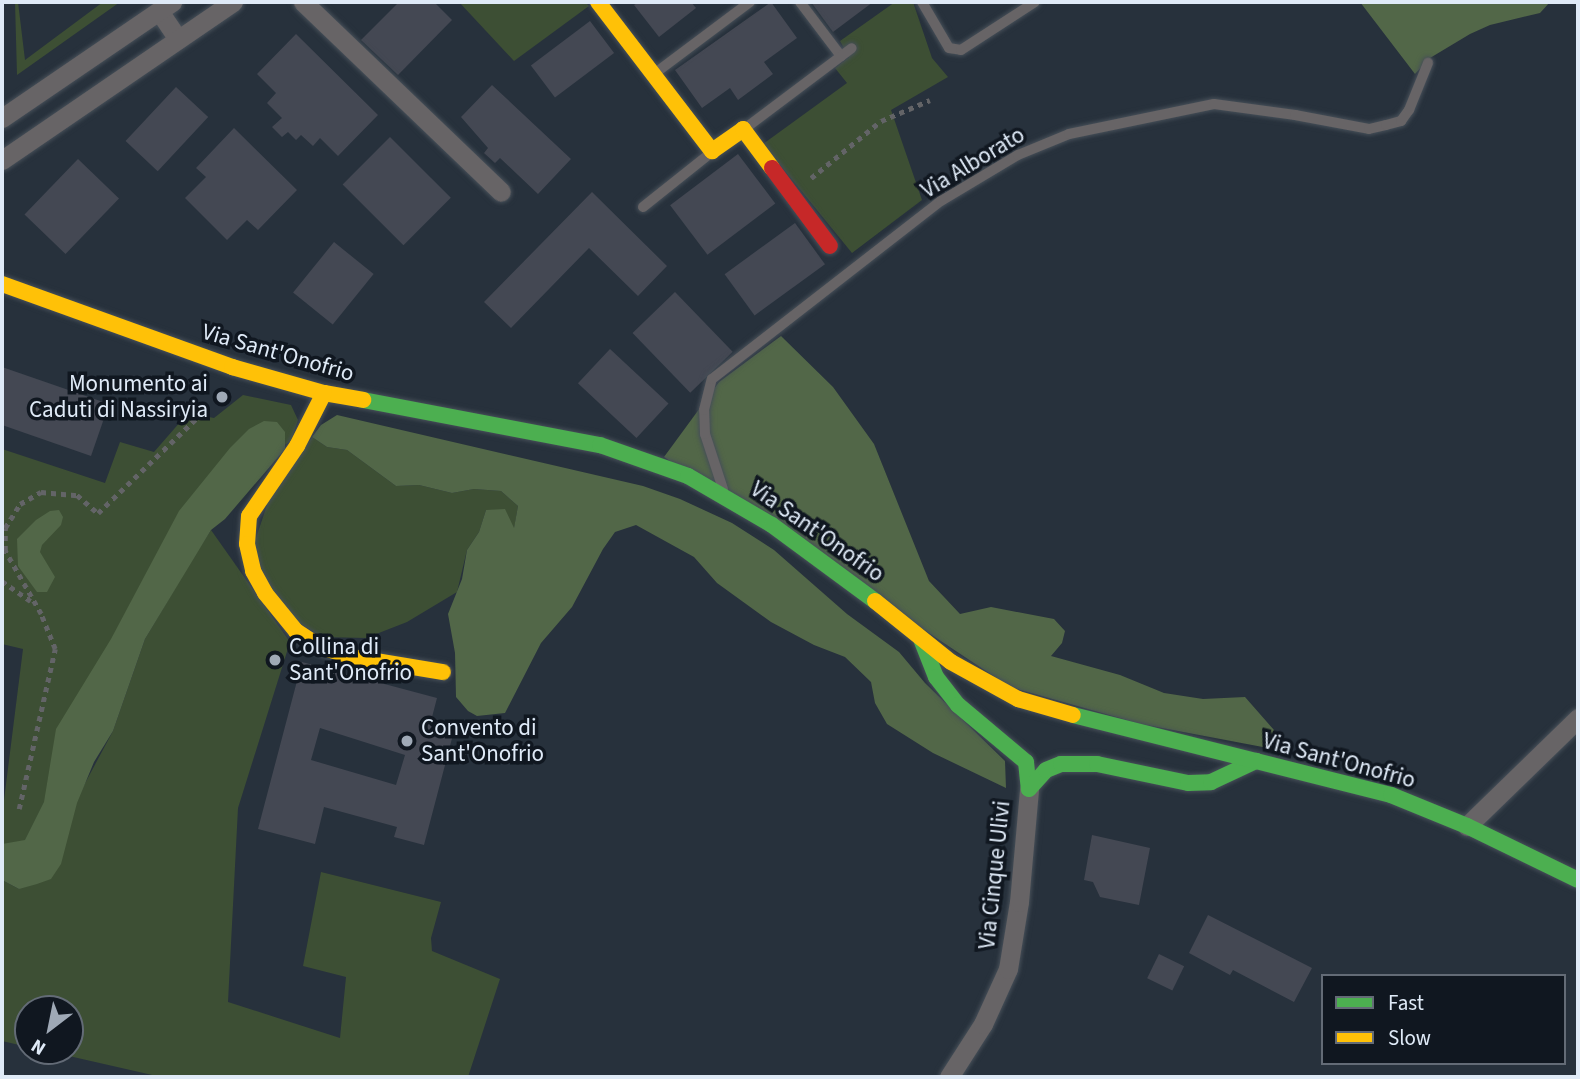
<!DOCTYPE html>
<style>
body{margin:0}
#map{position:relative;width:1580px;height:1079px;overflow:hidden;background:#27313c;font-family:"Source Sans 3",sans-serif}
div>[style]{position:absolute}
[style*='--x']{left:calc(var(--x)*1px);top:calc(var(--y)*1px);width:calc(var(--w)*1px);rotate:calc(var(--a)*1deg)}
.green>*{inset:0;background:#3d4f34}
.forest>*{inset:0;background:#526748}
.building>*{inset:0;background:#444853;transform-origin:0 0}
.path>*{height:4.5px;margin-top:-2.25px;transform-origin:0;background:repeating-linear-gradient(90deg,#636467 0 5px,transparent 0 10px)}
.roads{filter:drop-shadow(0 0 2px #464f58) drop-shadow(0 0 2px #464f58)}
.lane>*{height:10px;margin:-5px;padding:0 5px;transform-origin:5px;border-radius:5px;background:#676466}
.street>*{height:19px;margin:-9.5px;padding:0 9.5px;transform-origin:9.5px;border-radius:9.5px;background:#676466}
.fast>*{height:16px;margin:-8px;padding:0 8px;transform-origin:8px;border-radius:8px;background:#4caf50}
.slow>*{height:16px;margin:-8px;padding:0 8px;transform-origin:8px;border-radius:8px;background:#ffc107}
.jam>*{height:16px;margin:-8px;padding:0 8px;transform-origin:8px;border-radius:8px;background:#c62828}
.dots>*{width:19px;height:19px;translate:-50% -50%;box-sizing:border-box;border:4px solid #101720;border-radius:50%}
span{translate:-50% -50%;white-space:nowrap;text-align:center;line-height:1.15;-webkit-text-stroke:7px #101720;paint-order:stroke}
.street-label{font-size:23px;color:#dfeaf7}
.poi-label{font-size:23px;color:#dfeaf7}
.right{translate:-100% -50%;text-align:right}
.left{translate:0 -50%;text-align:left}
.frame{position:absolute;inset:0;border:4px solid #dfeaf7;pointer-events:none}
.legend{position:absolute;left:1321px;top:974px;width:245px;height:91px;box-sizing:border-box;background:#101720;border:2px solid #636b76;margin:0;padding:9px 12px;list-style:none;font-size:21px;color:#dfeaf7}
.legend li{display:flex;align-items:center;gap:14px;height:35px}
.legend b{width:35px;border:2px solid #636b76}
.north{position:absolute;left:14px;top:995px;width:70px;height:70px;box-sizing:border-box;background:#101720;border:2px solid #636b76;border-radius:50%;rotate:212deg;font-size:19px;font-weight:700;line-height:28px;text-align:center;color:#dfeaf7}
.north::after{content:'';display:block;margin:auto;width:24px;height:32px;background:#9fa9b6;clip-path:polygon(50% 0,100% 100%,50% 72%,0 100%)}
</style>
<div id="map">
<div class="green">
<div style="clip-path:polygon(15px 2px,18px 2px,25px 60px,103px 2px,120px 2px,17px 75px)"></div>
<div style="clip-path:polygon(459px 2px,585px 2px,589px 6px,514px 61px)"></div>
<div style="clip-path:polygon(895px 2px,913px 2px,932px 58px,948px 77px,891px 110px,922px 200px,852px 253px,763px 144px,847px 83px,835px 68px,849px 57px,840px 41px)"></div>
<div style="clip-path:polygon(evenodd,243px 395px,291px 405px,298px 420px,291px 441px,247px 469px,195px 555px,211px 530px,290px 642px,238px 808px,228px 1002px,340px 1038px,346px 977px,303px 966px,321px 872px,441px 902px,431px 938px,432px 951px,500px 979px,468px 1077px,161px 1077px,47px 1051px,70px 1051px,70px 1009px,28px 1009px,28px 1047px,2px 1041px,2px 880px,19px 889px,58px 855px,2px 845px,2px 816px,23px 649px,2px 644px,2px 449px,105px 483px,120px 442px,154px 452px,188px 413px,214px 418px,243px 395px,183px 575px,145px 639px,113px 731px,83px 787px,142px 639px,183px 575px)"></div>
<div style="clip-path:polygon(312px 437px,327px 447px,347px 450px,396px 486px,419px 485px,452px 493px,474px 489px,501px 491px,518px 506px,514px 529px,486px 510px,479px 532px,467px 550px,457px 592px,407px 622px,366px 638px,322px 637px,275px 608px,249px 559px,269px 499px)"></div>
</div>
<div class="forest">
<div style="clip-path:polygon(1360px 2px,1550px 2px,1540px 13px,1490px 25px,1470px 34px,1430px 58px,1415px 74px)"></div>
<div style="clip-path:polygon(781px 336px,833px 387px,874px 444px,929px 581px,960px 614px,991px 607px,1054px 619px,1065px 631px,1062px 643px,1051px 656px,1120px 675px,1164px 693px,1203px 699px,1245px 697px,1274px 730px,1279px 750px,1141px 724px,1010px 687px,664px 457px,719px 382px)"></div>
<div style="clip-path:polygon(337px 415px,643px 486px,680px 499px,732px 523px,774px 550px,847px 614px,899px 652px,925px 683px,1005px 761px,1006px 788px,933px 753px,887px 724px,875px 703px,871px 682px,845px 657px,814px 645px,771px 622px,717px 583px,694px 557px,636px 525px,615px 532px,603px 549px,572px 607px,541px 643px,505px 713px,477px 716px,468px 711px,456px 697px,455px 653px,448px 614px,462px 579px,467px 550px,479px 532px,486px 510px,505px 509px,514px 528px,518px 506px,501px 491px,474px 489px,452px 493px,419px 485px,396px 486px,347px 450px,327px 447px,312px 437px,321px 425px)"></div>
<div style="clip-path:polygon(264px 421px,277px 422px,285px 432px,285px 449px,225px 519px,211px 530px,145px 639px,113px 731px,94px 762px,77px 803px,61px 864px,51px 879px,37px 884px,19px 889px,2px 880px,2px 844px,25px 840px,44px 802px,56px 729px,111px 639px,179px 511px,230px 448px,249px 429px)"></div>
<div style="clip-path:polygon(59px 510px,63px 517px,61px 525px,42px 545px,40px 552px,55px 577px,47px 592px,37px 592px,18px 566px,17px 539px,36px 520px,50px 511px)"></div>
</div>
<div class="building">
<div style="clip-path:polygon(399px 2px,434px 2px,452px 20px,398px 75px,361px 40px)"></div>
<div style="clip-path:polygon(639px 2px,691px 2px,696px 8px,659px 37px,634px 5px)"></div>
<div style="clip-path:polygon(771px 2px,797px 38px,764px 62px,773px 74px,738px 100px,730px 88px,702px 108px,675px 70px)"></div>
<div style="clip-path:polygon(811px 2px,873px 2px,833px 32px)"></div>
<div style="left:590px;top:21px;width:40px;height:74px;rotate:53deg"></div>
<div style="clip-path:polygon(296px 34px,378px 115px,338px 156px,320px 138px,313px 146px,301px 135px,296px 140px,288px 132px,282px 137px,272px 127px,282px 118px,267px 103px,276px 93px,257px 74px)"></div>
<div style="clip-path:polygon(492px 85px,571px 159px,538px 194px,500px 158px,495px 163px,484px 153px,488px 148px,461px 117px)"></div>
<div style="left:176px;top:87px;width:44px;height:74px;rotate:43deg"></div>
<div style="clip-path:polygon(234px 128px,297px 190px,258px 230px,247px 220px,227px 240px,185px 198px,206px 177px,196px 168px)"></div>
<div style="left:390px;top:137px;width:86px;height:67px;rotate:45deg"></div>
<div style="left:738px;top:154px;width:62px;height:85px;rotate:53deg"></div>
<div style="left:78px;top:159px;width:57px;height:77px;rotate:44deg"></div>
<div style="clip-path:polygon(592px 192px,667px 266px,638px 296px,589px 248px,511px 328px,484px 302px)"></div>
<div style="left:795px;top:223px;width:51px;height:87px;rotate:54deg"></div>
<div style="left:334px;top:242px;width:51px;height:65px;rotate:39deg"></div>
<div style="left:675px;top:292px;width:83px;height:59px;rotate:46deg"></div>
<div style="left:610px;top:349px;width:80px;height:47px;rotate:43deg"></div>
<div style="clip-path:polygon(2px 367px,109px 404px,91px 456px,2px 425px)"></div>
<div style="clip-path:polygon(evenodd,302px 662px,437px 698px,431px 721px,455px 727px,424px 845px,394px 837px,397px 827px,324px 807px,315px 844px,258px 829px,302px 662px,320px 728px,405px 755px,396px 785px,311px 760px,320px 728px)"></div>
<div style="clip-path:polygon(1092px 835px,1150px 848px,1139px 905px,1100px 897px,1093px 882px,1084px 880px)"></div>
<div style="clip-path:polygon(1208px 915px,1312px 968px,1294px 1002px,1233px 970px,1230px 975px,1189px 953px)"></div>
<div style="left:1159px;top:954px;width:28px;height:27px;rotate:26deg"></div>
</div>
<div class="path">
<div style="--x:811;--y:178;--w:90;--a:-39.2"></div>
<div style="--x:881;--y:121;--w:53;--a:-23.2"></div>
<div style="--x:2;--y:581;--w:35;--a:35"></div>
<div style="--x:19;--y:809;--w:164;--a:-77.3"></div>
<div style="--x:55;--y:649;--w:38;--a:-112"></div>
<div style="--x:41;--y:614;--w:73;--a:-119.7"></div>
<div style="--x:5;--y:551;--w:23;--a:-90"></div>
<div style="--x:5;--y:528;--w:28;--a:-58"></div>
<div style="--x:20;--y:504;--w:24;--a:-30"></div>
<div style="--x:41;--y:492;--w:36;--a:5"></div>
<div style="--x:77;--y:495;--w:28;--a:41"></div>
<div style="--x:98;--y:513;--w:141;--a:-43.9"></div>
</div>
<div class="roads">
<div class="lane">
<div style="--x:800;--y:2;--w:68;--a:52.8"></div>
<div style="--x:922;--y:2;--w:53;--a:59.6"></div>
<div style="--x:949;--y:48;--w:12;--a:9"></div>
<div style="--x:961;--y:50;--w:88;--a:-33"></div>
<div style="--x:654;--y:74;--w:120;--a:-36.9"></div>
<div style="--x:747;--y:127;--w:131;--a:-37"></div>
<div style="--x:643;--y:207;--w:88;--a:-38.6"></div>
<div style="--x:723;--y:489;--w:58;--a:-108.1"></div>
<div style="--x:705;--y:434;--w:24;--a:-92"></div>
<div style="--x:704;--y:410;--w:32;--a:-76"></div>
<div style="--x:712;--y:379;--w:290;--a:-37.9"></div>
<div style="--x:941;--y:201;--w:90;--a:-30.9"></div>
<div style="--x:1018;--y:155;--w:55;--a:-22.4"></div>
<div style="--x:1069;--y:134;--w:148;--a:-11.7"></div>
<div style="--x:1214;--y:104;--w:82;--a:7.7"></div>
<div style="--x:1295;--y:115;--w:75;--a:10.7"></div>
<div style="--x:1369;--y:129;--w:17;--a:-13"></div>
<div style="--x:1386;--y:125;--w:16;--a:-15"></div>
<div style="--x:1401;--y:121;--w:14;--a:-54"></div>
<div style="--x:1409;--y:110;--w:51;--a:-68"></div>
</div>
<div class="street">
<div style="--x:303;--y:2;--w:274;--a:43.8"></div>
<div style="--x:159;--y:11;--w:34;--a:56"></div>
<div style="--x:2;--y:118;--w:206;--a:-34.3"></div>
<div style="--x:2;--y:160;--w:280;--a:-34.4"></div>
<div style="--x:1467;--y:826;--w:155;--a:-44.2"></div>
<div style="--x:949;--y:1077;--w:63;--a:-57.3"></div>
<div style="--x:983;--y:1024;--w:60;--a:-65.6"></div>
<div style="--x:1008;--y:969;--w:68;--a:-80.7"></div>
<div style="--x:1019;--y:902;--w:113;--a:-84.9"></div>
</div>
<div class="fast">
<div style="--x:363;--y:400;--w:241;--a:10.8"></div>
<div style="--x:600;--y:445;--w:93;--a:19.4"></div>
<div style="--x:688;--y:476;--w:97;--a:30.3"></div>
<div style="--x:772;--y:525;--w:128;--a:36.4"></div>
<div style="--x:921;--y:639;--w:41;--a:68.5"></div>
<div style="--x:936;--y:677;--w:36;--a:52"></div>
<div style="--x:958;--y:705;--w:89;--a:40"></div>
<div style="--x:1026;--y:762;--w:27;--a:84"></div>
<div style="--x:1029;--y:789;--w:25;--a:-48"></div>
<div style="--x:1046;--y:770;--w:16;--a:-22"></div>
<div style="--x:1061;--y:764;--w:36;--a:0"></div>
<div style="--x:1097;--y:764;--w:93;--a:11.8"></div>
<div style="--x:1188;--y:783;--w:23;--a:-2"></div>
<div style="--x:1211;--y:782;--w:50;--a:-25"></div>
<div style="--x:1073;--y:715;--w:328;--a:14.1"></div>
<div style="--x:1391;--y:795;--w:82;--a:22.2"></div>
<div style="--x:1467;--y:826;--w:123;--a:25.9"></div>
</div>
<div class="slow">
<div style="--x:598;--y:2;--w:188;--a:52.6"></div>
<div style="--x:712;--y:151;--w:38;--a:-35"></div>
<div style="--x:743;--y:129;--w:49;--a:53.4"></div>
<div style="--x:2;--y:284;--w:245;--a:19.8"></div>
<div style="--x:232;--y:367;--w:96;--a:15.8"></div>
<div style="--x:324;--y:393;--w:40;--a:10"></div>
<div style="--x:324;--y:393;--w:59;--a:117"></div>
<div style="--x:297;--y:446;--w:85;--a:124.4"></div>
<div style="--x:249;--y:516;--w:28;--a:94"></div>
<div style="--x:247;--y:544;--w:28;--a:77"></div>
<div style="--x:253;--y:571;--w:25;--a:61"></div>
<div style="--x:265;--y:593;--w:49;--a:50.8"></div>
<div style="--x:296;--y:631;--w:30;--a:33"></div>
<div style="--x:321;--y:647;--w:39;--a:17"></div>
<div style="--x:358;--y:658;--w:86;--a:9.4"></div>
<div style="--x:875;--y:601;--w:97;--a:38.8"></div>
<div style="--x:951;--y:662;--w:77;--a:28.9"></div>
<div style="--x:1018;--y:699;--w:57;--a:16.2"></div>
</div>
<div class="jam">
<div style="--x:772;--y:168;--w:97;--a:53.4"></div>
</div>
</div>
<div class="dots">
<div style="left:222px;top:397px;background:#9fa9b6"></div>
<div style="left:275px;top:660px;background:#9fa9b6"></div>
<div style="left:407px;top:741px;background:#9fa9b6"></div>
</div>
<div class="street-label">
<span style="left:973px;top:163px;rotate:-31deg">Via Alborato</span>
<span style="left:278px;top:353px;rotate:16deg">Via Sant'Onofrio</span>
<span style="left:817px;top:532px;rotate:35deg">Via Sant'Onofrio</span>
<span style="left:1339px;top:761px;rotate:15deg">Via Sant'Onofrio</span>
<span style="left:995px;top:875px;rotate:-84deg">Via Cinque Ulivi</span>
</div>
<div class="poi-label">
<span class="right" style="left:208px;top:397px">Monumento ai<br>Caduti di Nassiryia</span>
<span class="left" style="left:289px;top:660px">Collina di<br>Sant'Onofrio</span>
<span class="left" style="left:421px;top:741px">Convento di<br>Sant'Onofrio</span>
</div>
<div class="frame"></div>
<ul class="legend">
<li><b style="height:9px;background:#4caf50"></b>Fast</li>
<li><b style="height:9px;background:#ffc107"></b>Slow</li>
</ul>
<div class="north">N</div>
</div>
